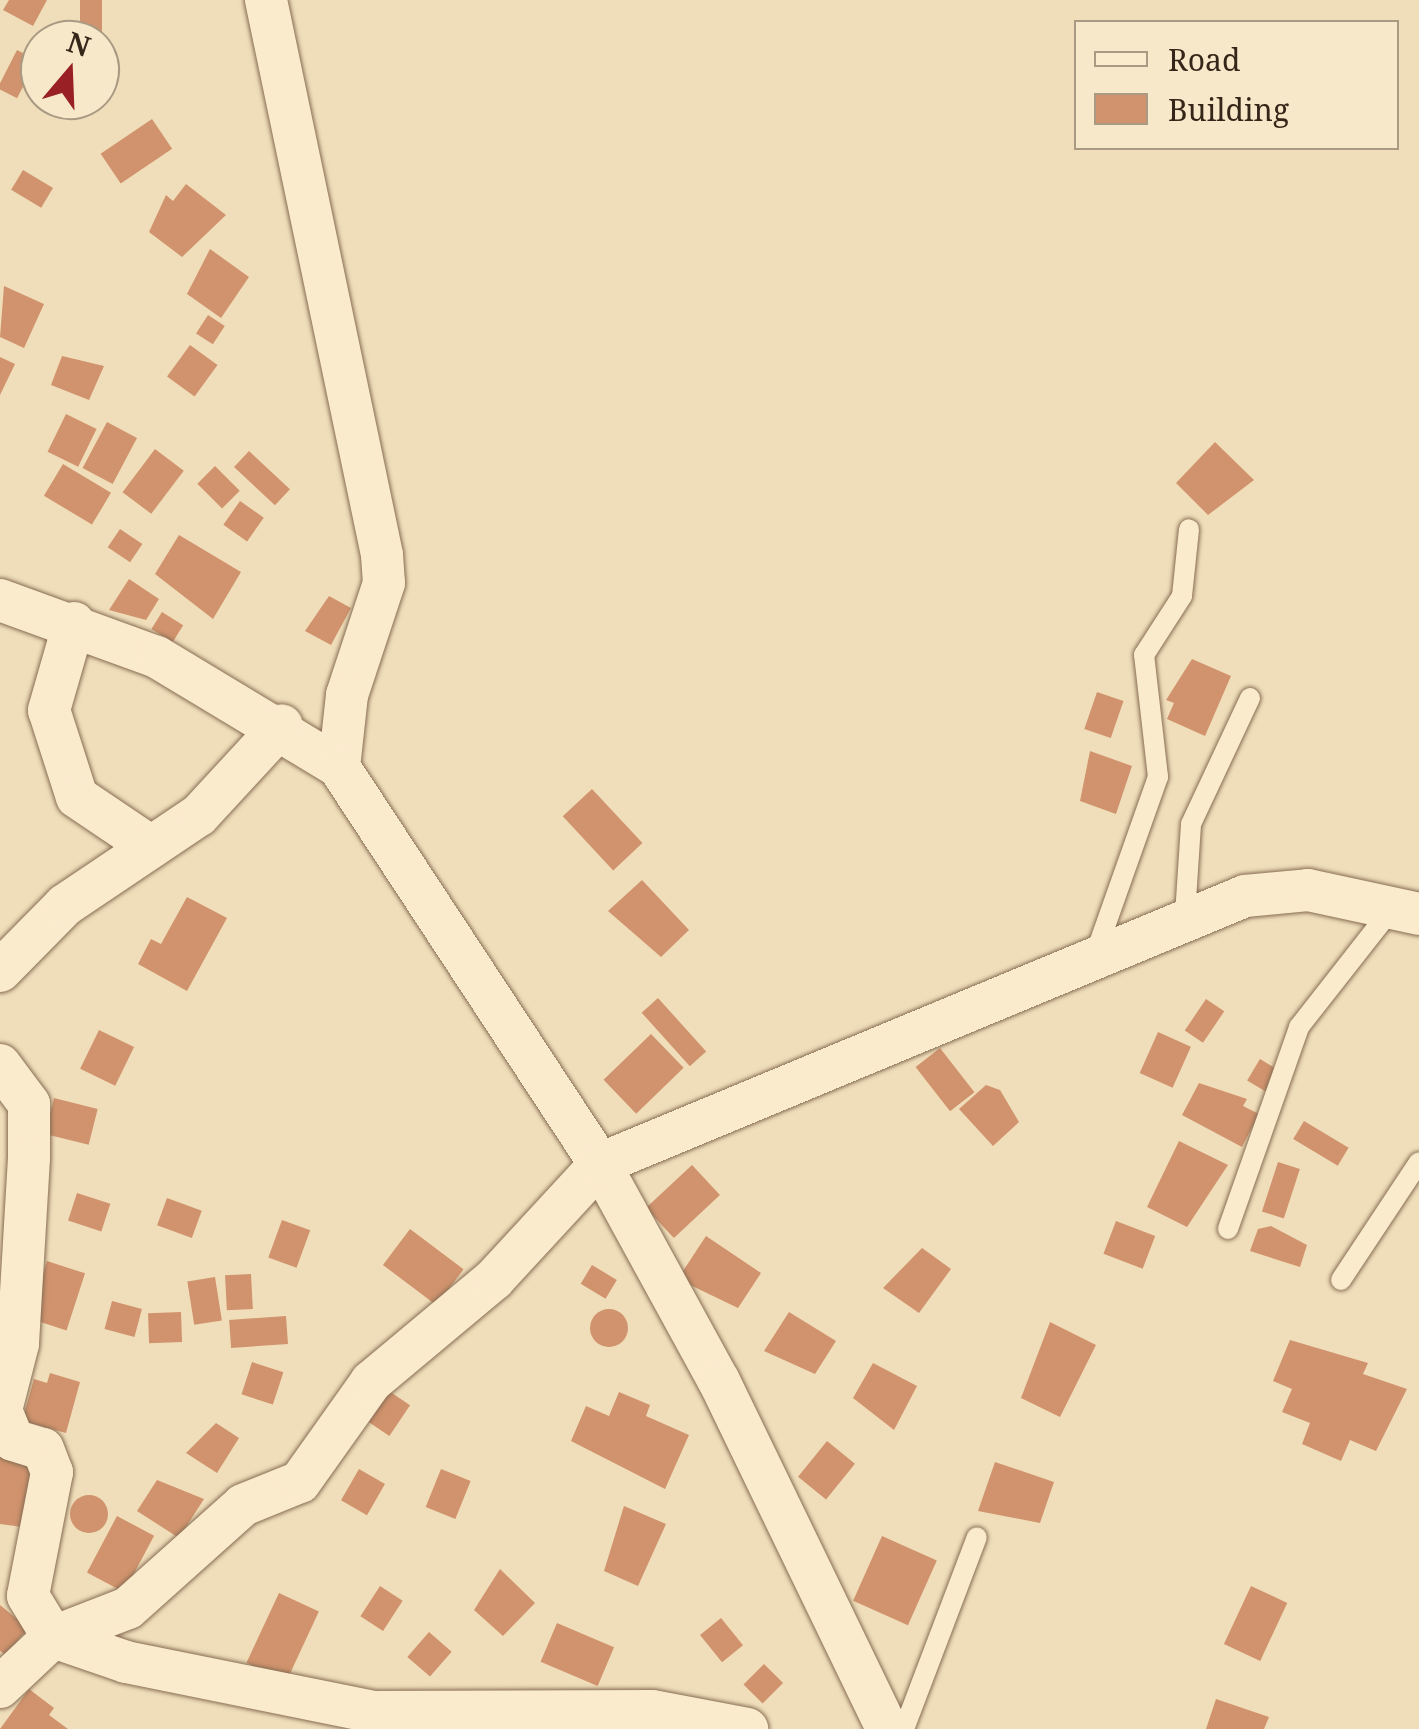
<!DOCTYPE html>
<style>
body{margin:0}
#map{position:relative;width:1419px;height:1729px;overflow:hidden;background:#f0deba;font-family:"Noto Serif",serif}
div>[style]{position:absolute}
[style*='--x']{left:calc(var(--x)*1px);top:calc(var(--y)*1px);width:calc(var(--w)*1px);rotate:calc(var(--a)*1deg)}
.building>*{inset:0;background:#d0936d;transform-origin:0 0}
.round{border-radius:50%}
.roads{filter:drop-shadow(0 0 2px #876d54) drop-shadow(0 0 2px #876d54)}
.service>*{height:20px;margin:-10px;padding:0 10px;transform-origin:10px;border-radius:10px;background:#fbebcd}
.minor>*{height:42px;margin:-21px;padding:0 21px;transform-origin:21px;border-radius:21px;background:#fbebcd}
span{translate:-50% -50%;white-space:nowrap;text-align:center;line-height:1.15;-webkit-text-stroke:10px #f7e8c9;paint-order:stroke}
.legend{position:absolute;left:1074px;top:20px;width:325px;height:130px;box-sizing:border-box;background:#f7e8c9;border:2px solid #a99a83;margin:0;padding:12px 18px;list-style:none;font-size:30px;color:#35261a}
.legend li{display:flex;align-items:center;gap:20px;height:50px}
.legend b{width:50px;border:2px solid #a99a83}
.north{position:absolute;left:20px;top:20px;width:100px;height:100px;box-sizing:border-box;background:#f7e8c9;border:2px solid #a99a83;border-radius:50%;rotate:19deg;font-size:28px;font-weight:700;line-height:40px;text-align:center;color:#35261a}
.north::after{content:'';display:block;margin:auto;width:35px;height:45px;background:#992126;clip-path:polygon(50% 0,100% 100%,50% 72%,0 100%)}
</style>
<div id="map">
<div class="building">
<div style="clip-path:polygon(9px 0,47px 0,33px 26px,3px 10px)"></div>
<div style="left:80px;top:0;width:22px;height:34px"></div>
<div style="left:17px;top:50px;width:22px;height:43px;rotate:27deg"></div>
<div style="left:152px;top:119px;width:36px;height:62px;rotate:56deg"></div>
<div style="left:23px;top:170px;width:35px;height:23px;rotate:31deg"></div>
<div style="clip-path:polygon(186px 184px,226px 215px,182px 257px,149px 232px,166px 195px,173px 201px)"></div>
<div style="clip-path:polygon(210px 249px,249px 277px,221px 318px,187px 294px)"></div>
<div style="clip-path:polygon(4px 286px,44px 304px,24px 348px,0 337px)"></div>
<div style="left:208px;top:315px;width:20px;height:22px;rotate:33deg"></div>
<div style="left:190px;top:345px;width:34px;height:39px;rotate:36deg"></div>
<div style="clip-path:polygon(62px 356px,104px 366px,89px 400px,51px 385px)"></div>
<div style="clip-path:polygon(0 357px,15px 364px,0 395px)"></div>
<div style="left:66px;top:414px;width:34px;height:42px;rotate:26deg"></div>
<div style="left:107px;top:422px;width:34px;height:52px;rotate:28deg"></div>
<div style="clip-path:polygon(1215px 442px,1254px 480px,1208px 515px,1176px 483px)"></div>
<div style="left:155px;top:449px;width:36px;height:54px;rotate:37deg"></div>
<div style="left:249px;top:451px;width:56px;height:22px;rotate:43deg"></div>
<div style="left:63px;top:464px;width:56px;height:37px;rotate:31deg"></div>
<div style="left:215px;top:466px;width:35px;height:25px;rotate:45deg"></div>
<div style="left:240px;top:501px;width:29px;height:29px;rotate:35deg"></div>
<div style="left:120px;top:529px;width:27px;height:22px;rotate:34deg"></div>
<div style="clip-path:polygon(179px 535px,241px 572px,213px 619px,155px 574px)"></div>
<div style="clip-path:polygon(129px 579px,159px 599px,146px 620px,109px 610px)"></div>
<div style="clip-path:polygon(329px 596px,351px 608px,331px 645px,305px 631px)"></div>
<div style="left:162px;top:612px;width:25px;height:20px;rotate:32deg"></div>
<div style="clip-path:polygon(1192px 659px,1231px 676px,1205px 736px,1167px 719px,1174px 703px,1166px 700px)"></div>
<div style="left:1097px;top:692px;width:28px;height:39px;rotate:19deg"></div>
<div style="clip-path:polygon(1090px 751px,1132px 766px,1116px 814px,1080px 801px)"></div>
<div style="left:592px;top:789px;width:74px;height:40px;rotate:47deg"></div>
<div style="clip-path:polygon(642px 880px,689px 930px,661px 957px,608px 911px)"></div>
<div style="clip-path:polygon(187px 897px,227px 918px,187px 991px,138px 964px,151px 939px,161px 944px)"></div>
<div style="left:658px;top:998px;width:72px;height:22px;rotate:48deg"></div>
<div style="left:1206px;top:999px;width:22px;height:38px;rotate:34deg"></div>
<div style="left:99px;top:1030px;width:39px;height:43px;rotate:26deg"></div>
<div style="left:1158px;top:1032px;width:36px;height:45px;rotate:24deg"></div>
<div style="left:651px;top:1034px;width:47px;height:66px;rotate:46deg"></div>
<div style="left:940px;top:1048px;width:56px;height:31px;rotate:52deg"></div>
<div style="left:1260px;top:1059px;width:21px;height:25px;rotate:31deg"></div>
<div style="clip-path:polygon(1199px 1083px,1247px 1099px,1243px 1106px,1259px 1114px,1242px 1147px,1182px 1115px)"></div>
<div style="clip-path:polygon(986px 1085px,1000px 1090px,1019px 1122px,993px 1146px,959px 1109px)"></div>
<div style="left:54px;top:1098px;width:45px;height:37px;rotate:14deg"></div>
<div style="left:1304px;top:1121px;width:52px;height:21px;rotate:31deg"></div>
<div style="clip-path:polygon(1179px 1141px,1228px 1165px,1187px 1227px,1147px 1207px)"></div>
<div style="left:1278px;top:1162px;width:23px;height:52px;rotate:18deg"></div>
<div style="left:692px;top:1165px;width:41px;height:63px;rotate:47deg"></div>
<div style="left:77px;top:1193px;width:35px;height:29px;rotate:18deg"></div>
<div style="left:167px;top:1198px;width:37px;height:29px;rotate:20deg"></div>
<div style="left:282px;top:1220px;width:30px;height:40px;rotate:20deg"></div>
<div style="left:1116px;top:1221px;width:42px;height:35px;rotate:21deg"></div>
<div style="clip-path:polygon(1271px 1226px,1307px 1245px,1300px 1267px,1250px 1251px,1258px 1229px)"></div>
<div style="left:410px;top:1229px;width:67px;height:45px;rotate:37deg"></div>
<div style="clip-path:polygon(706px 1236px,761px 1273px,738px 1308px,686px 1283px,683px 1271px)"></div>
<div style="clip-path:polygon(922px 1248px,951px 1269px,919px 1313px,883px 1288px)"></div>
<div style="left:47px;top:1261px;width:40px;height:60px;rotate:18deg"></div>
<div style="left:592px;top:1265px;width:29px;height:22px;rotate:31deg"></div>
<div style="left:251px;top:1274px;width:35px;height:26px;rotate:87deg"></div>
<div style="left:215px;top:1277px;width:44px;height:28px;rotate:81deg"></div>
<div style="left:112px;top:1301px;width:31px;height:29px;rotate:15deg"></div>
<div class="round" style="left:590px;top:1309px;width:38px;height:38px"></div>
<div style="left:181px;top:1312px;width:30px;height:33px;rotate:88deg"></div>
<div style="clip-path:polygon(789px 1312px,836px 1341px,815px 1374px,764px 1351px)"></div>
<div style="left:286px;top:1316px;width:28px;height:57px;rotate:86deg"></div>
<div style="clip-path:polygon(1050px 1322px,1096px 1345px,1060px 1417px,1021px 1398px)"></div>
<div style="clip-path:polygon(1290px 1340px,1368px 1363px,1363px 1374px,1407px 1389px,1376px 1451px,1350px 1440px,1341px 1461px,1302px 1444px,1310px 1423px,1282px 1412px,1292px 1389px,1273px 1381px)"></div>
<div style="left:252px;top:1362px;width:33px;height:34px;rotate:18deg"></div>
<div style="clip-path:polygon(873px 1363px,917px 1386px,894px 1430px,853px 1398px)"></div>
<div style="clip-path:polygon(50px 1373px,80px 1382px,66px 1433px,22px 1421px,34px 1379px,47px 1383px)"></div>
<div style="left:386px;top:1389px;width:29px;height:37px;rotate:34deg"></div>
<div style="clip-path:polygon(619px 1392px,650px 1405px,646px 1416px,689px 1435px,665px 1489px,571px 1441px,586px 1406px,609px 1416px)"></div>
<div style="clip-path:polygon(216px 1423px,239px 1438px,217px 1473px,186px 1453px)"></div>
<div style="left:827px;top:1441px;width:36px;height:46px;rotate:39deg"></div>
<div style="clip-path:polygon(0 1456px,37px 1460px,30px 1528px,0 1524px)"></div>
<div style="clip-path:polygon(995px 1462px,1054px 1482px,1040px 1523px,978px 1511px)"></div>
<div style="left:359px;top:1469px;width:30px;height:36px;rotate:30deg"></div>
<div style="left:441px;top:1469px;width:32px;height:41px;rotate:22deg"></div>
<div style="clip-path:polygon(157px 1480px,204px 1499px,179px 1538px,137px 1511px)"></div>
<div class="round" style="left:70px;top:1495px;width:38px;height:38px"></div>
<div style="clip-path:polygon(624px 1506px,666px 1524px,638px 1586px,604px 1571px)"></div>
<div style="left:117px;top:1516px;width:42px;height:64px;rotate:28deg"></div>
<div style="left:882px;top:1536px;width:60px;height:71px;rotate:24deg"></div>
<div style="clip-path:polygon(500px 1569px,535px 1603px,503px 1636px,474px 1610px)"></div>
<div style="left:380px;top:1586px;width:27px;height:36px;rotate:33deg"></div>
<div style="left:1251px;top:1586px;width:40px;height:64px;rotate:25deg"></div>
<div style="left:279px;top:1593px;width:44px;height:77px;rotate:25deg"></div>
<div style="clip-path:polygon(0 1605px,28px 1628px,6px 1655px,0 1651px)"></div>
<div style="left:721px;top:1618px;width:35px;height:27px;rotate:51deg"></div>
<div style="left:557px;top:1623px;width:62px;height:42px;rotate:23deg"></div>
<div style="left:429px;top:1632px;width:30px;height:33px;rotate:41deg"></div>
<div style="left:764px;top:1664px;width:27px;height:29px;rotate:45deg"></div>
<div style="clip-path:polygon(29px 1689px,54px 1708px,49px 1715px,68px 1729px,0 1729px)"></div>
<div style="clip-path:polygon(1216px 1699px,1269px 1717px,1264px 1729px,1206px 1729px)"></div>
</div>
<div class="roads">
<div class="service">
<div style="--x:1185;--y:915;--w:91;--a:-86.2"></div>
<div style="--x:1191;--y:824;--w:139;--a:-64.9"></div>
<div style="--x:1096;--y:952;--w:186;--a:-70.5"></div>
<div style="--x:1158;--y:777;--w:123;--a:-96.5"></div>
<div style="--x:1144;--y:655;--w:70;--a:-57.2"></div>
<div style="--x:1182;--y:596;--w:67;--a:-84"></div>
<div style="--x:1228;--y:1229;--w:214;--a:-70.6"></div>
<div style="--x:1299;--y:1027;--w:152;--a:-51.9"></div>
<div style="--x:1341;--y:1280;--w:141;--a:-56.5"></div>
<div style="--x:904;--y:1729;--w:205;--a:-69.2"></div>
</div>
<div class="minor">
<div style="--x:266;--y:0;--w:567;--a:78.19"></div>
<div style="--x:382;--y:555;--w:28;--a:86"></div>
<div style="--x:384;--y:583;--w:118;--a:108.3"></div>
<div style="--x:347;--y:695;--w:72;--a:96.3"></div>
<div style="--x:0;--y:600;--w:167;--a:20"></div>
<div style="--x:157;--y:657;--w:213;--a:31.1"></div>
<div style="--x:339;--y:767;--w:475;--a:56.7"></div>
<div style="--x:600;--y:1164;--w:247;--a:61.3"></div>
<div style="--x:719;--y:1381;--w:386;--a:64.2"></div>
<div style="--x:74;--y:623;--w:91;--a:106"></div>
<div style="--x:49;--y:710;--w:91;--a:72.2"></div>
<div style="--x:77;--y:797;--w:89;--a:34"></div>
<div style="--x:0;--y:971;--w:93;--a:-45.4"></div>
<div style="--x:65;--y:905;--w:161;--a:-33.9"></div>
<div style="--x:199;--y:815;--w:122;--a:-47.3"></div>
<div style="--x:0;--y:1065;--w:49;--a:53.4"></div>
<div style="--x:29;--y:1104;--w:54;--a:90"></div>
<div style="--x:29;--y:1158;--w:186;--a:93.4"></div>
<div style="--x:18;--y:1344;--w:68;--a:104.4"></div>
<div style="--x:1;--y:1410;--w:32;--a:68"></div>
<div style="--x:13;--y:1440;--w:31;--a:17"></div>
<div style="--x:43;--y:1449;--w:25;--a:69"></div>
<div style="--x:52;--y:1472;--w:126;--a:101"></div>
<div style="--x:28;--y:1596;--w:48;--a:58.6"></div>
<div style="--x:53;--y:1637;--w:77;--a:18.9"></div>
<div style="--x:126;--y:1662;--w:252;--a:11.4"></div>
<div style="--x:373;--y:1712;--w:279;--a:-0.2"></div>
<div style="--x:652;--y:1711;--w:97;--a:10.7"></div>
<div style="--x:0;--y:1687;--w:73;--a:-43.3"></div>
<div style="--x:53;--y:1637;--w:80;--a:-21.1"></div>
<div style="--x:128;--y:1608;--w:154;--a:-41.8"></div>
<div style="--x:243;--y:1505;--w:61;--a:-22"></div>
<div style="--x:300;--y:1482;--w:123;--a:-54.6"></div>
<div style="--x:371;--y:1382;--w:160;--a:-39.9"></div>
<div style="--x:494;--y:1279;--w:156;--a:-47.3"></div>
<div style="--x:600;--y:1164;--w:698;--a:-22.56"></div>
<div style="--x:1245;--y:896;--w:63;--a:-5.4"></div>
<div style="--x:1308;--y:890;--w:114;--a:12.2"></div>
</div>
</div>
<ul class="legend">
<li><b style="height:12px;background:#fbebcd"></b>Road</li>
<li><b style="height:28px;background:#d0936d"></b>Building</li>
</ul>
<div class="north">N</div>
</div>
